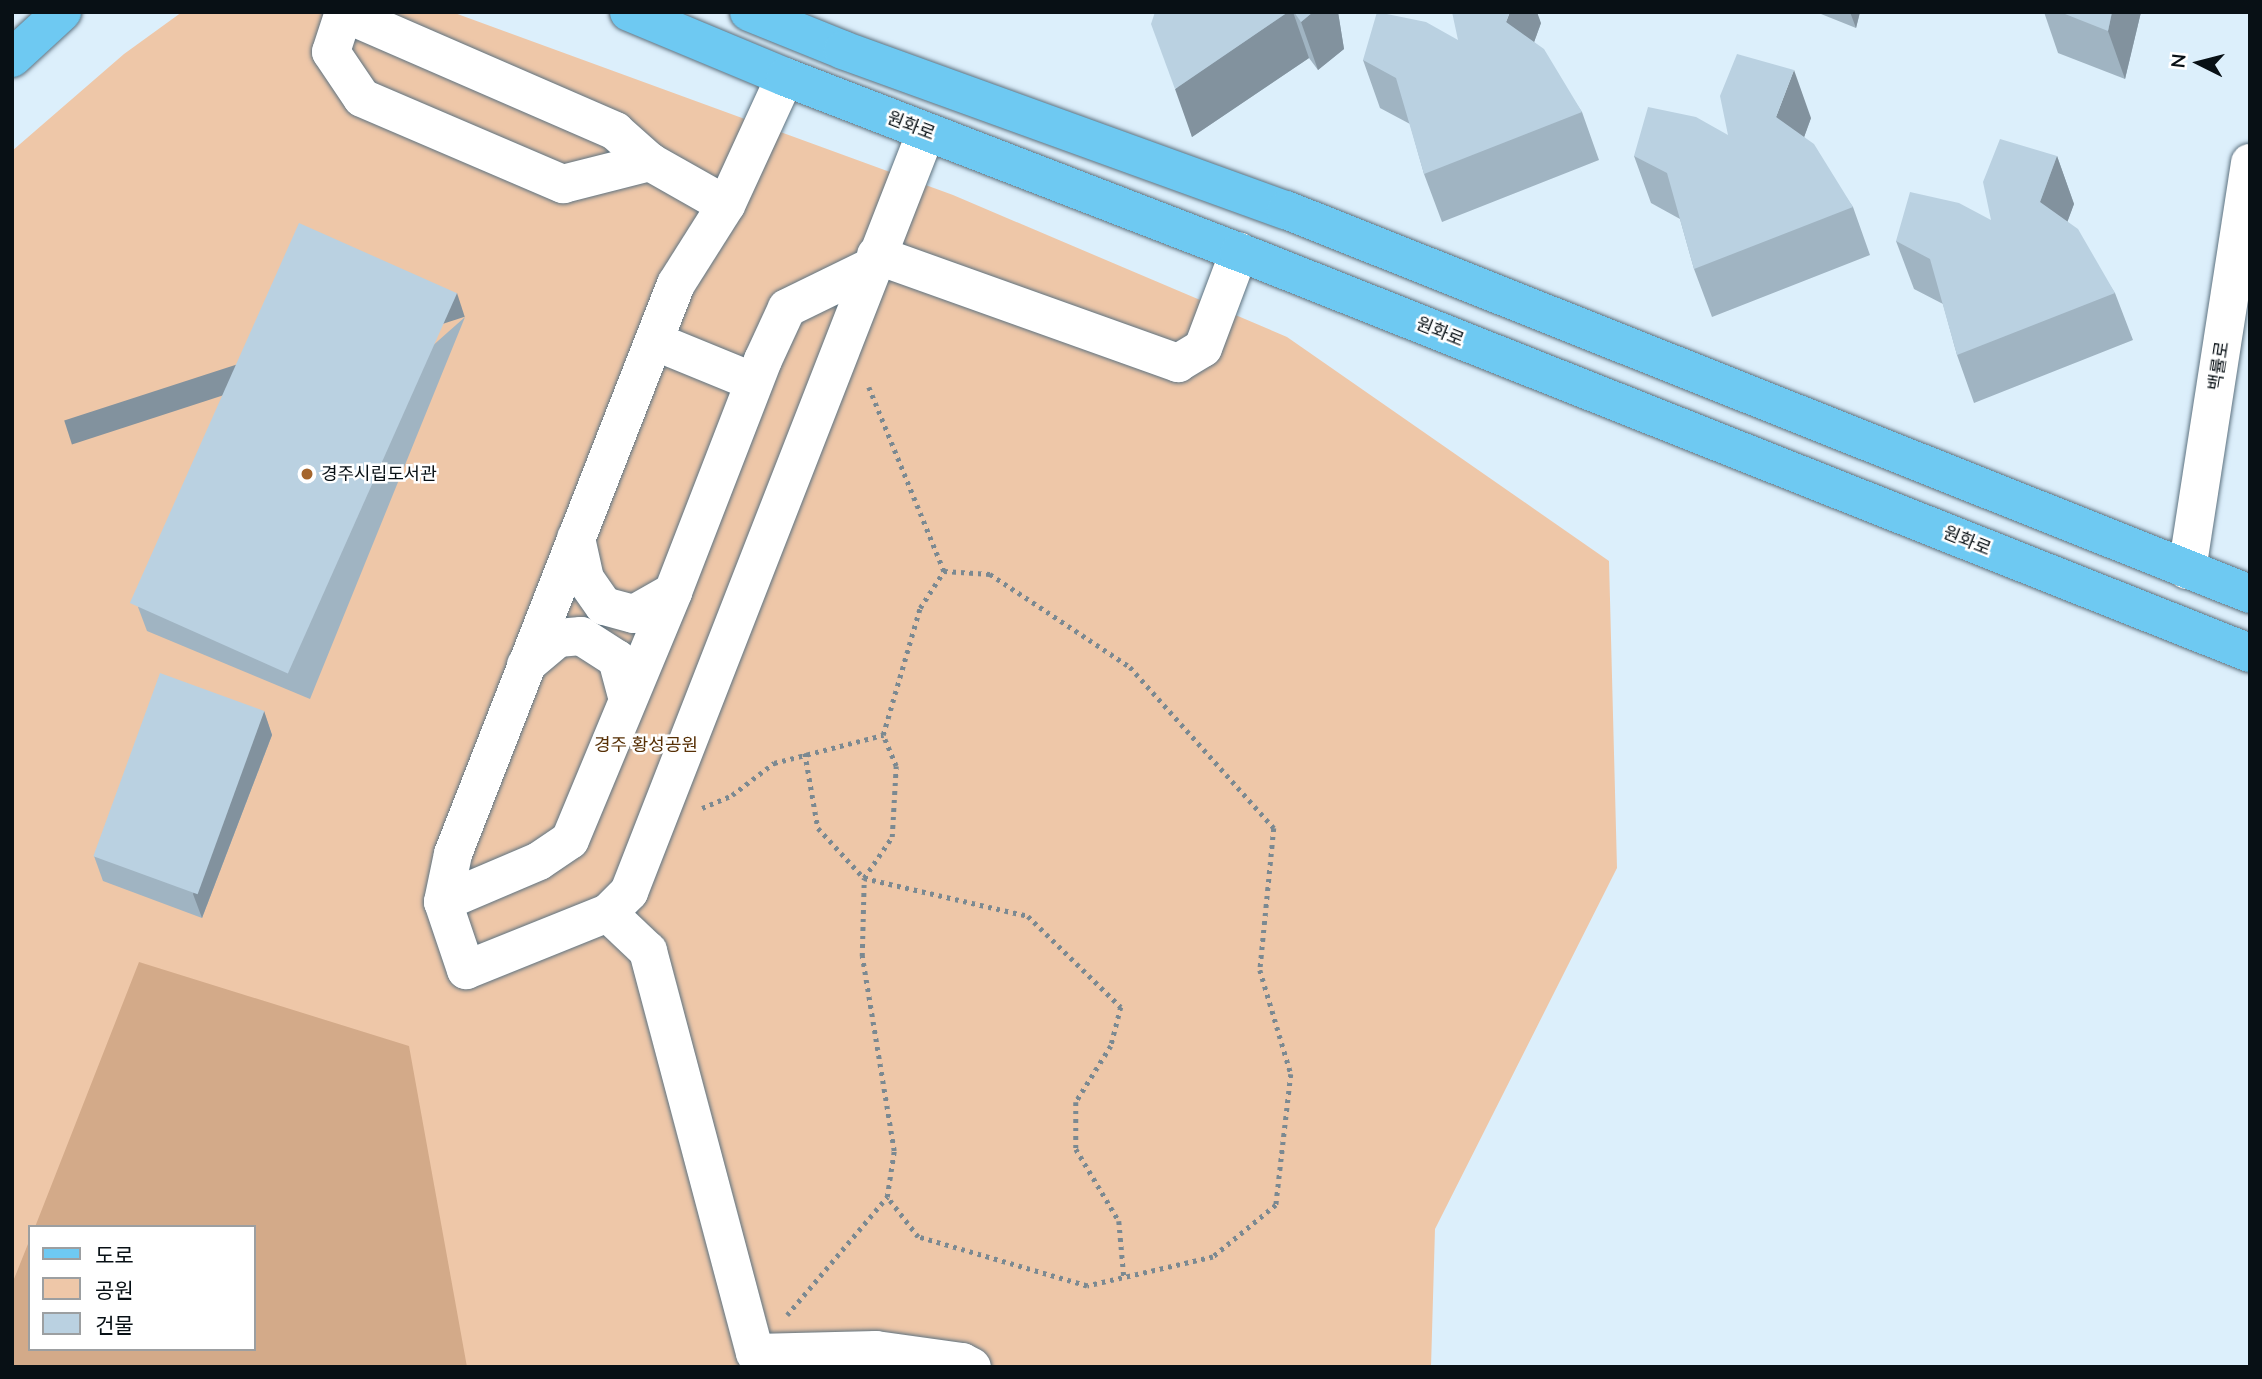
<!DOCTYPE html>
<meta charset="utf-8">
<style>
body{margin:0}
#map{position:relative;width:2262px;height:1379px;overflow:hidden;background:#dceffb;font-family:Mulish,"Noto Sans KR",sans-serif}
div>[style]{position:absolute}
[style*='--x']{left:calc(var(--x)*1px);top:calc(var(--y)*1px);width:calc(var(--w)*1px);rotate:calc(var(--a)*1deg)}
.green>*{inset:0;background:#eec7a8}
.forest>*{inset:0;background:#d3aa89}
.path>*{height:4.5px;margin-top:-2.25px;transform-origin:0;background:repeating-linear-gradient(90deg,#7b8991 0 3.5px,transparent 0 8.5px)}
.roads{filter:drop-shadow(0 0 2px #5d7280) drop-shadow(0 0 2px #5d7280)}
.minor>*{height:38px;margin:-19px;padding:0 19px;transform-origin:19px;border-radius:19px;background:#fff}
.major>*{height:38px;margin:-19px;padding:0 19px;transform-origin:19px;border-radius:19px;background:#6ec9f2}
.wall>*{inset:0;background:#a0b4c2}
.shaded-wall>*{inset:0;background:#82929e;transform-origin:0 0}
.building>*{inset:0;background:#bad1e1;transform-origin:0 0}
.dots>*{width:19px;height:19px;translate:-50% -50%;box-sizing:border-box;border:4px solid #fff;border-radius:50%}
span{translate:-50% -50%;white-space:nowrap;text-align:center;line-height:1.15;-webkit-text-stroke:5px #fff;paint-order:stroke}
.street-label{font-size:18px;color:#081015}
.poi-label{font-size:18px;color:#081015}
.left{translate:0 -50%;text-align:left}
.park-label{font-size:18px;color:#573006}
.frame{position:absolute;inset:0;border:14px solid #081015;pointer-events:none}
.legend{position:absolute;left:28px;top:1225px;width:228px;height:126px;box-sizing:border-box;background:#fff;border:2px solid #9c9fa1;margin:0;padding:9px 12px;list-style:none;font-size:21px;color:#081015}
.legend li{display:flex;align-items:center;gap:14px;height:35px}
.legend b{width:35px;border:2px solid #9c9fa1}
.north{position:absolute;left:2164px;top:28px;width:70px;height:70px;-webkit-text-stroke:5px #fff;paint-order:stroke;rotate:276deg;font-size:19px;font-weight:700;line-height:28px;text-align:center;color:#081015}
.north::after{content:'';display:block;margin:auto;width:24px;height:32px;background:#081015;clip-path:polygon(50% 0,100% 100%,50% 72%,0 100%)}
</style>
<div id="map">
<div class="green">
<div style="clip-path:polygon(evenodd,182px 12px,452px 12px,953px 195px,1287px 337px,1609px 561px,1617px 868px,1435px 1229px,1431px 1367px,12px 1367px,12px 151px,124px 54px,182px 12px,30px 1227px,254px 1227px,254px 1349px,30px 1349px,30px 1227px)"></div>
</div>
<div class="forest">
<div style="clip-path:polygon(139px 962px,409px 1046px,467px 1367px,12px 1367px,12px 1284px,30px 1239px,30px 1349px,254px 1349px,254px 1227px,35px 1227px)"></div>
</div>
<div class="path">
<div style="--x:869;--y:387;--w:199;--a:67.8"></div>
<div style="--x:944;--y:571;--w:46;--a:3.7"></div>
<div style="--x:990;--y:574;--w:168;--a:33.6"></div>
<div style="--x:1130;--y:667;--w:216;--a:48.2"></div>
<div style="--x:1274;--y:828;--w:143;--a:95.6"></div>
<div style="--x:1260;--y:970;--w:109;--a:73.4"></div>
<div style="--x:1291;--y:1074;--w:132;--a:96.5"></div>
<div style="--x:1276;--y:1205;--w:82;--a:140.5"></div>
<div style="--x:1213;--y:1257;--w:129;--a:167"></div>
<div style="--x:1087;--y:1286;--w:176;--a:-163.8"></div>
<div style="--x:918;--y:1237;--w:51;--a:-127.8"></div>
<div style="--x:887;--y:1197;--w:47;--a:-81.3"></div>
<div style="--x:894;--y:1151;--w:198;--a:-99.3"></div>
<div style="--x:862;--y:956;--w:78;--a:-88.5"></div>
<div style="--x:864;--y:878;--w:50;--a:-55.7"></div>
<div style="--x:892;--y:837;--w:71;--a:-86.8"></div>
<div style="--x:896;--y:766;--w:34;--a:-113"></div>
<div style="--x:883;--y:735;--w:132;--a:-73.8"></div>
<div style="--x:920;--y:608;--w:44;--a:-57"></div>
<div style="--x:805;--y:753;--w:76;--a:80.2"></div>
<div style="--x:818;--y:828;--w:68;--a:47.4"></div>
<div style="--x:864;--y:878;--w:168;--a:13"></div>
<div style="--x:1028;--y:916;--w:130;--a:44.4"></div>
<div style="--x:1121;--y:1007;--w:40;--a:104.4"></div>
<div style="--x:1111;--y:1046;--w:66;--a:122"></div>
<div style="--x:1076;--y:1102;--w:47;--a:90"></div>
<div style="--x:1076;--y:1149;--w:84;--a:59.2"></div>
<div style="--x:1119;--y:1221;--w:56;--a:84.9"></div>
<div style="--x:702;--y:808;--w:33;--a:-23"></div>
<div style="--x:732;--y:795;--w:53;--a:-37.3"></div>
<div style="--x:774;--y:763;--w:113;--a:-14.4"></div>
<div style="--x:787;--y:1315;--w:155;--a:-49.7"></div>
</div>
<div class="roads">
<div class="minor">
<div style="--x:344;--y:12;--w:42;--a:108"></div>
<div style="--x:331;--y:52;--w:55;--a:56"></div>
<div style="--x:362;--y:98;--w:219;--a:23.2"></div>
<div style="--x:563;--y:184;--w:90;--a:-14.2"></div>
<div style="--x:650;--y:162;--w:87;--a:29.5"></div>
<div style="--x:344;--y:13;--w:296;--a:23.5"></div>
<div style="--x:615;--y:131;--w:47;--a:41.5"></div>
<div style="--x:785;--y:77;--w:141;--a:114.7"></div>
<div style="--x:726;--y:205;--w:93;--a:122.3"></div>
<div style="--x:676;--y:284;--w:612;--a:111.37"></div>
<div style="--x:453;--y:854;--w:49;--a:101.8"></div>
<div style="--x:443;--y:902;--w:72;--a:71.3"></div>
<div style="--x:466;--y:970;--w:153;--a:-21.9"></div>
<div style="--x:608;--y:913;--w:30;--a:-45"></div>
<div style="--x:629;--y:892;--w:816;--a:-68.65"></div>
<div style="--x:876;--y:255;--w:321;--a:19.7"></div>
<div style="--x:1178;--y:363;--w:29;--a:-31"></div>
<div style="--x:1203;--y:348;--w:103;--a:-69.4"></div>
<div style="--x:654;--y:341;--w:108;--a:22.3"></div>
<div style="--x:576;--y:538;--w:42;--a:77.6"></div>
<div style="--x:585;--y:579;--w:33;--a:55"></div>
<div style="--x:604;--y:606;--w:31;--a:15"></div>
<div style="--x:634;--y:614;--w:45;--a:-29.4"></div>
<div style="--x:2187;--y:570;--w:412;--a:-81.2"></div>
<div style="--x:526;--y:665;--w:42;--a:-40.2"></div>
<div style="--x:558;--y:638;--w:23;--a:-5"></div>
<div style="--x:581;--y:636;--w:43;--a:32.6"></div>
<div style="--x:617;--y:659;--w:42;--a:75"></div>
<div style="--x:443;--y:902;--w:104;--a:-23.1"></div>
<div style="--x:539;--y:861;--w:37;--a:-34"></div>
<div style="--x:570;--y:840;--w:269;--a:-67.4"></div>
<div style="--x:673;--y:592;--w:249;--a:-68.8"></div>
<div style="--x:763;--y:360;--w:57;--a:-65.2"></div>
<div style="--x:787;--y:308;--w:93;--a:-26"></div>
<div style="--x:608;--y:913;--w:55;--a:43.5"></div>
<div style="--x:648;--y:951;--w:416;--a:75.1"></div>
<div style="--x:755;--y:1353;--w:121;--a:-1.4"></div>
<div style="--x:876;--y:1350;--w:87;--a:7.9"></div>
<div style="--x:962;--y:1362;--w:11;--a:27"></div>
</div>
<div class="major">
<div style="--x:629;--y:12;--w:169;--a:22.6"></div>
<div style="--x:785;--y:77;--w:487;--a:21.1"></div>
<div style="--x:1239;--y:252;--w:1088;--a:21.64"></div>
<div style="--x:749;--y:12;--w:101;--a:22"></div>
<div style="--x:843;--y:50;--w:471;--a:19.9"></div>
<div style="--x:1286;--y:210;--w:1038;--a:21.72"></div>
<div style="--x:12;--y:58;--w:68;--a:-42.6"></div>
</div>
</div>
<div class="wall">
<div style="clip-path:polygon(1155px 12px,1338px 12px,1344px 49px,1318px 70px,1309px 58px,1192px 137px)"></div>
<div style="clip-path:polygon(1816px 12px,1860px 12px,1856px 28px)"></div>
<div style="clip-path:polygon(2044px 12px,2141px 12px,2125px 79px,2058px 53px)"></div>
<div style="clip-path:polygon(1541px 23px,1534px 42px,1582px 112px,1599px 160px,1442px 222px,1424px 174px,1410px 124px,1380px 108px,1363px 60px)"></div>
<div style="clip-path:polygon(1811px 118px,1804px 137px,1853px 207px,1870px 255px,1712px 317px,1694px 269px,1680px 219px,1651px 203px,1634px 156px)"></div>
<div style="clip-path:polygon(2057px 156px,2074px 204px,2067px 222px,2115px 293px,2133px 340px,1974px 403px,1957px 355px,1943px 304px,1914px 289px,1896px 241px,1991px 220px)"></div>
<div style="clip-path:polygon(465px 317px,310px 699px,147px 631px,138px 607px)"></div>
<div style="clip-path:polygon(264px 711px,272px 735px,202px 918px,103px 881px,94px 856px)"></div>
</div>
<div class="shaded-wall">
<div style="clip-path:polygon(1288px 12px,1293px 12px,1309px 58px,1192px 137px,1175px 89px)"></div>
<div style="clip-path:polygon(1313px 12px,1338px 12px,1344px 49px,1318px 70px,1301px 22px)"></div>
<div style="clip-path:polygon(1510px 12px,1537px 12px,1541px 23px,1524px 70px,1506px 22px)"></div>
<div style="clip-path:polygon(1850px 12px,1860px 12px,1856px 28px)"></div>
<div style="clip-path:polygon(2112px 12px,2141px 12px,2125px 79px,2108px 31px)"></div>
<div style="clip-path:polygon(1794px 70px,1811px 118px,1794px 165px,1776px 117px)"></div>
<div style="clip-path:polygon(2057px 156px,2074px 204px,2057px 250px,2040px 202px)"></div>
<div style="left:457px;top:293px;width:25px;height:413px;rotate:72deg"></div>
<div style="clip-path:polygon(264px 711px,272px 735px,202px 918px,193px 894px)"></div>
</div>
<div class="building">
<div style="clip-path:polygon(1155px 12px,1288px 12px,1175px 89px,1151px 24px)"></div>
<div style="clip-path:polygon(1294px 12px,1313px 12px,1301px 22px)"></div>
<div style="clip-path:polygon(1377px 12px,1426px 22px,1458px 40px,1452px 12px,1510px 12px,1506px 22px,1544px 49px,1582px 112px,1424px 174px,1396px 78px,1363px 60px)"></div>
<div style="clip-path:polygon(2060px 12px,2112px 12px,2108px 31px)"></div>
<div style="clip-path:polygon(1737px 54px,1794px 70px,1776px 117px,1814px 144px,1853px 207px,1694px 269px,1667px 173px,1634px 156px,1648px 107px,1696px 117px,1728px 135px,1720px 96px)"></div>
<div style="clip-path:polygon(2000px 139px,2057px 156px,2040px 202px,2078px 229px,2115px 293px,1957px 355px,1930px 259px,1896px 241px,1910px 192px,1959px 203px,1991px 220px,1983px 182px)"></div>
<div style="left:299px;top:223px;width:173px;height:416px;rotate:24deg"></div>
<div style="left:160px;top:673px;width:111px;height:195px;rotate:20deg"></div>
</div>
<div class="dots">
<div style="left:307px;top:474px;background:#a4652c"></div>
</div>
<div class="street-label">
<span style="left:911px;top:126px;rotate:21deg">원화로</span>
<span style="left:1440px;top:332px;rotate:22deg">원화로</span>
<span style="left:2219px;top:366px;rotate:-81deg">백률로</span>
<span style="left:1967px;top:541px;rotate:22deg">원화로</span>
</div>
<div class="poi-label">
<span class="left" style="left:321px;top:474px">경주시립도서관</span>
</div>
<div class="park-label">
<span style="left:646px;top:745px">경주 황성공원</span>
</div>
<div class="frame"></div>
<ul class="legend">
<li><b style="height:9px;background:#6ec9f2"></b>도로</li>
<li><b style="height:19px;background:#eec7a8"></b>공원</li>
<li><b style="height:19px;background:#bad1e1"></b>건물</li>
</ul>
<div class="north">N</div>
</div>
